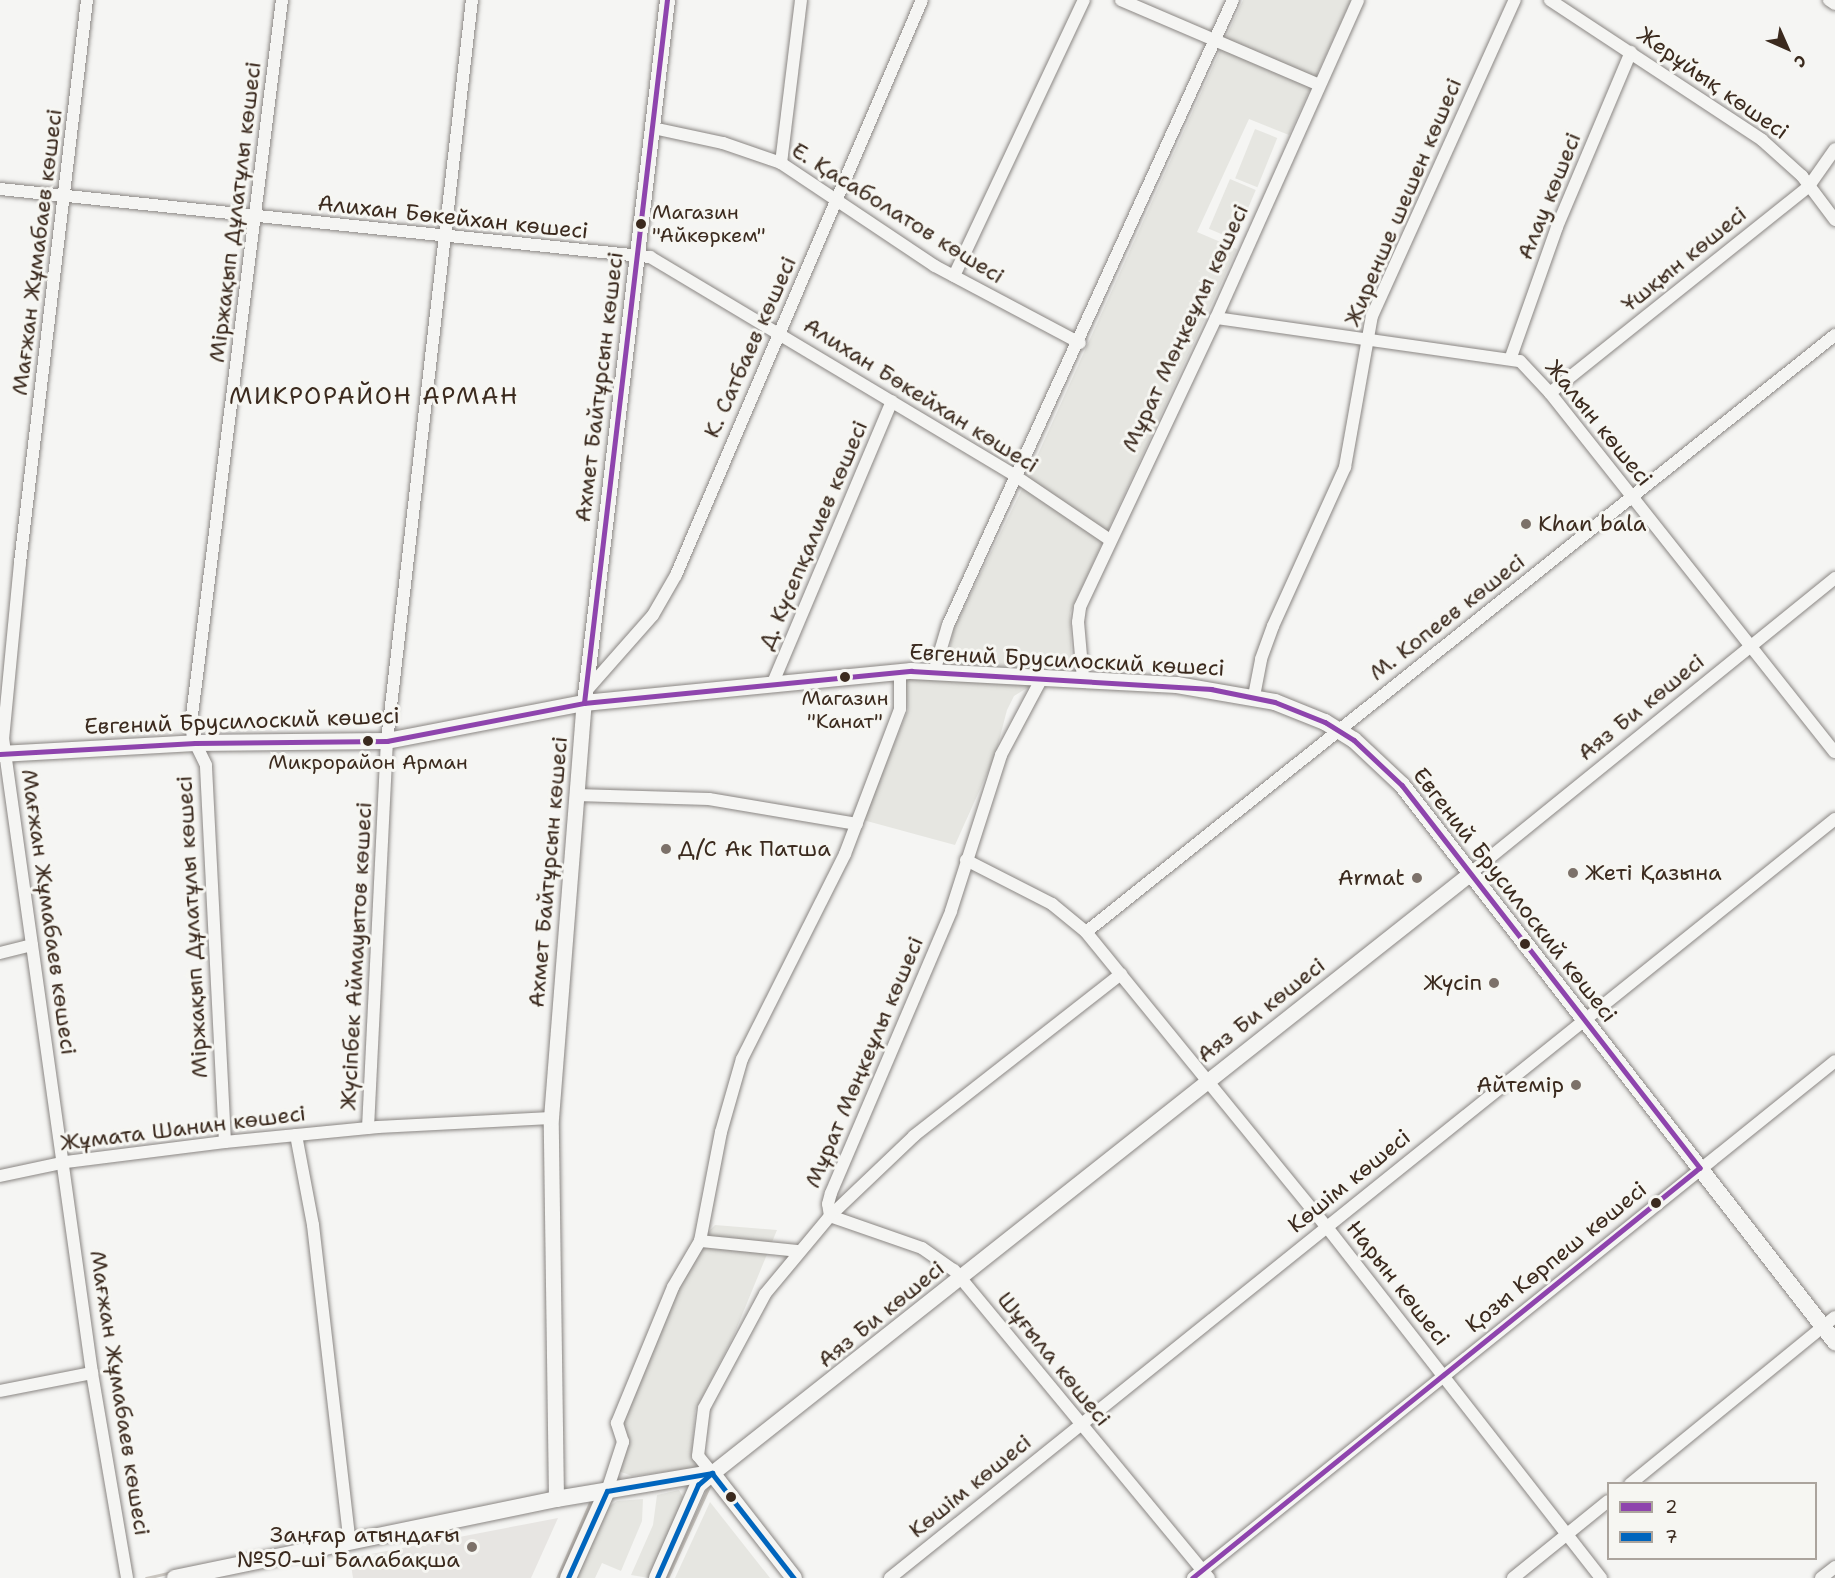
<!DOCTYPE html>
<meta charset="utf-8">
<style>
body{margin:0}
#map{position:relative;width:1835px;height:1578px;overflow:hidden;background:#f5f5f3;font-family:"Shantell Sans",sans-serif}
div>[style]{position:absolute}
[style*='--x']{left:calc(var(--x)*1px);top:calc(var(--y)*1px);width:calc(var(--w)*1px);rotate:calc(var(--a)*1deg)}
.built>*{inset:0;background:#e7e5e2}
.green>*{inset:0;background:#e6e6e1;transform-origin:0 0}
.stream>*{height:3px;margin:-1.5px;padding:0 1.5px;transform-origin:1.5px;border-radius:1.5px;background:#c9c5bf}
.roads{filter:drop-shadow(0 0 2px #8a8683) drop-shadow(0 0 2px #8a8683)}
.minor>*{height:12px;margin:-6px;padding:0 6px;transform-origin:6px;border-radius:6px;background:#f5f5f3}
.tertiary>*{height:15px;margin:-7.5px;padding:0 7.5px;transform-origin:7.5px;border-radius:7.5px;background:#f5f5f3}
.secondary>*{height:16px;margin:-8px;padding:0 8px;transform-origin:8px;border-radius:8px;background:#f5f5f3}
.bus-1>*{height:4.5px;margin:-2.25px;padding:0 2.25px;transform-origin:2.25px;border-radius:2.25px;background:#8e44ad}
.bus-2>*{height:4.5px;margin:-2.25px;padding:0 2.25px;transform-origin:2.25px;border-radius:2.25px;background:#0065bd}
.dots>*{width:16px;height:16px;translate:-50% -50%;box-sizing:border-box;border:3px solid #f6f6f2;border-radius:50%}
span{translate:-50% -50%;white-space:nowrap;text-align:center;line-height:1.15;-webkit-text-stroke:6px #f6f6f2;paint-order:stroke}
.bus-label{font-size:20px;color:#3b2a1e}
.left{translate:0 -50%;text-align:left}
.street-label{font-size:22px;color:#3b2a1e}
.poi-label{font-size:22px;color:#3b2a1e}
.right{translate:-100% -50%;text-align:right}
.neighbourhood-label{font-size:24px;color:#3b2a1e;letter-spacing:1.5px}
.legend{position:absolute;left:1607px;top:1482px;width:210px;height:78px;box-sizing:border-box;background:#f6f6f2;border:2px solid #aba49d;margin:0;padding:8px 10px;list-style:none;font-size:18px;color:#3b2a1e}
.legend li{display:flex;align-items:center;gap:12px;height:30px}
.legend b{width:30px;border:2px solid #aba49d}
.north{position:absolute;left:1757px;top:18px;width:60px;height:60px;-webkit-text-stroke:4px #f6f6f2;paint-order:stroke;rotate:135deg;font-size:16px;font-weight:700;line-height:24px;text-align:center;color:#3b2a1e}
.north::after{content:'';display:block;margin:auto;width:21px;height:27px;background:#3b2a1e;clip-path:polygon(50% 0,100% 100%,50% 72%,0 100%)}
</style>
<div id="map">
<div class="built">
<div style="clip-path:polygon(558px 1518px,531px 1578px,353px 1578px,350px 1558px)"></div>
</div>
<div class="green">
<div style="clip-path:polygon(1243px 0,1351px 0,1289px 135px,1249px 119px,1197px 232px,1237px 249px,1070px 613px,1072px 672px,946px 665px,954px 628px,1025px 483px)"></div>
<div style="left:1255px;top:129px;width:24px;height:53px;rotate:22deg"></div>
<div style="left:1230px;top:179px;width:28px;height:54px;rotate:23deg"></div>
<div style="clip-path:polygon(924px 678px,1032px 685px,1014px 696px,1007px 710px,995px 756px,955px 845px,863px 820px,908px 710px,905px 679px)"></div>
<div style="clip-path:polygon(715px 1225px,777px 1230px,733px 1337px,695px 1411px,692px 1456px,701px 1467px,632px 1476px,613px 1469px,623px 1442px,617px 1423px,700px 1241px)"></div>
<div style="clip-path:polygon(679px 1490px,683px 1497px,682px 1502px,649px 1578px,631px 1575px,653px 1525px,657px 1495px)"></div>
<div style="clip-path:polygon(643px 1499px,642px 1521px,621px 1571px,602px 1563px,595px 1578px,577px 1578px,608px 1507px,617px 1501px)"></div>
<div style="clip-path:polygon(710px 1502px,770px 1578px,675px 1578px)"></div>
</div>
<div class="stream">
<div style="--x:146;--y:1578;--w:26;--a:-13"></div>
<div style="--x:557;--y:1578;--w:87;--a:-66.4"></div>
<div style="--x:667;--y:1578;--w:103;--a:-65.4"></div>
</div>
<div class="roads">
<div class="minor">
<div style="--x:87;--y:0;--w:567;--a:96.79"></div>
<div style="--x:20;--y:563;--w:176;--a:95.5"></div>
<div style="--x:3;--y:738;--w:641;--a:82.02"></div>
<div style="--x:92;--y:1373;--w:208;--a:80.3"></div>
<div style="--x:1121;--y:0;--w:215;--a:23.2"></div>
<div style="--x:1550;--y:0;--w:254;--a:33.4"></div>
<div style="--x:1762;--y:140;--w:54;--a:42"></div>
<div style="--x:1802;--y:176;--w:55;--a:53.1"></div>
<div style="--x:1829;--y:0;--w:7;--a:34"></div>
<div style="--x:653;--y:128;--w:72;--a:12.1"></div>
<div style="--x:723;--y:143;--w:61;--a:19"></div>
<div style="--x:781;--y:163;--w:185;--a:33.8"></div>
<div style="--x:935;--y:266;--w:164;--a:28"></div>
<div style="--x:781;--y:163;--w:164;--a:-83"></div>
<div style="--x:0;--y:189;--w:654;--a:5.97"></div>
<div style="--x:650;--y:257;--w:428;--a:30.9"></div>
<div style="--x:1017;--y:477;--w:112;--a:34.1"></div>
<div style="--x:954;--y:276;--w:305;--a:-64.8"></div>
<div style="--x:1216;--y:318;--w:307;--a:8.1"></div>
<div style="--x:1520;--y:361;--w:44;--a:46.8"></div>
<div style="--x:1550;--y:393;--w:458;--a:51.6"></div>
<div style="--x:1511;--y:357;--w:138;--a:-70.5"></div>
<div style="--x:1557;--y:227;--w:190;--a:-67.1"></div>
<div style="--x:1550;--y:393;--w:332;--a:-38.6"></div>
<div style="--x:1809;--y:186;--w:45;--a:-54.9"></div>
<div style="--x:934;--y:672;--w:49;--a:-73.4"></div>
<div style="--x:948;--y:625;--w:687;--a:-65.49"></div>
<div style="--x:1083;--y:679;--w:57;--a:-95"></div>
<div style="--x:1078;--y:622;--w:15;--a:-82"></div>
<div style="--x:1080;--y:607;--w:319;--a:-64.8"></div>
<div style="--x:1216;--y:318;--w:348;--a:-65.9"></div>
<div style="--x:772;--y:685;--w:308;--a:-67.1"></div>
<div style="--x:586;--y:691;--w:101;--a:-48.6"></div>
<div style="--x:653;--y:615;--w:46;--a:-60.1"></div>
<div style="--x:676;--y:575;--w:625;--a:-66.84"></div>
<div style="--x:1254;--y:696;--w:38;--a:-79"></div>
<div style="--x:1261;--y:659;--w:35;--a:-70"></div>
<div style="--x:1273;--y:626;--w:175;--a:-65.6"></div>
<div style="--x:1345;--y:467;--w:153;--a:-79.9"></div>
<div style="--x:1372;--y:316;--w:347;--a:-65.7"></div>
<div style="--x:576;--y:795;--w:133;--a:1.7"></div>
<div style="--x:709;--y:799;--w:150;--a:9.6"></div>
<div style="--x:966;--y:860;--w:97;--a:27.1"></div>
<div style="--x:1052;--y:904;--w:44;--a:39.5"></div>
<div style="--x:1086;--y:932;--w:380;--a:50.8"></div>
<div style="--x:1326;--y:1226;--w:447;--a:52"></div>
<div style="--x:1472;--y:872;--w:467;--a:-39"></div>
<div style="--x:1086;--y:932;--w:958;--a:-38.56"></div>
<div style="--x:0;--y:953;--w:33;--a:-14"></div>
<div style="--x:1121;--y:974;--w:263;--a:142"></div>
<div style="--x:914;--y:1136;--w:116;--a:136.4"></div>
<div style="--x:830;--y:1216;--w:97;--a:19.2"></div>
<div style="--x:922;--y:1248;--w:39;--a:35"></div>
<div style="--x:954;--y:1270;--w:400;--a:50.4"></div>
<div style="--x:368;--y:1128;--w:387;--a:-87.2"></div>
<div style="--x:387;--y:741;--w:746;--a:-83.46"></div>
<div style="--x:296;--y:1135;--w:92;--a:79.3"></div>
<div style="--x:313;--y:1225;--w:311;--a:83.4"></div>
<div style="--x:349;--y:1534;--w:11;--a:131"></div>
<div style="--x:225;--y:1142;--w:377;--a:-92.9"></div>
<div style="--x:206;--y:765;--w:30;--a:-116"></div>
<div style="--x:193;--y:738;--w:15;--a:-98"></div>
<div style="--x:191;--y:723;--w:729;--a:-82.83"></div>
<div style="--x:0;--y:1176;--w:67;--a:-12"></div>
<div style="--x:66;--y:1162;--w:160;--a:-7.2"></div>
<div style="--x:225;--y:1142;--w:154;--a:-5.6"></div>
<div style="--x:378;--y:1127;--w:173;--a:-3"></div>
<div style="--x:700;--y:1241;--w:99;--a:5.8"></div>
<div style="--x:0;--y:1391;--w:94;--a:-11.1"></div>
<div style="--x:712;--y:1473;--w:22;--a:-129"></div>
<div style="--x:698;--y:1456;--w:48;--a:-82.9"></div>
<div style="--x:704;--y:1408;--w:129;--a:-61.8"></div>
<div style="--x:765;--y:1294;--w:102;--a:-50.2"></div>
<div style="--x:830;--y:1216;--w:12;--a:-99"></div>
<div style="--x:828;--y:1204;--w:11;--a:-75"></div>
<div style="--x:831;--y:1193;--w:306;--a:-66.9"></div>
<div style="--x:951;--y:911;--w:164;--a:-72.2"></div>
<div style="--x:1001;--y:755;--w:87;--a:-62"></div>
<div style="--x:1630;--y:1484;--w:264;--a:-39.2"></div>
<div style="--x:607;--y:1491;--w:52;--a:-71.9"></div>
<div style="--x:623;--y:1442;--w:20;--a:-108"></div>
<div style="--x:617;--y:1423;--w:147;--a:-67.6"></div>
<div style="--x:673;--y:1287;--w:53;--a:-59.6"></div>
<div style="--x:700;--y:1241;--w:111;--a:-79.1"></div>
<div style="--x:721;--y:1132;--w:76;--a:-74"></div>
<div style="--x:742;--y:1059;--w:229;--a:-63.3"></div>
<div style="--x:845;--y:854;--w:155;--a:-69.2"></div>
<div style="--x:900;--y:709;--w:37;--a:-90"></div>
<div style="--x:890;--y:1578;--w:1212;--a:-38.77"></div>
<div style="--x:1193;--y:1578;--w:824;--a:-38.84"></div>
<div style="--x:1513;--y:1578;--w:122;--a:-39"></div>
<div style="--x:1821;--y:1578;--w:18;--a:-38"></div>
</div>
<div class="tertiary">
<div style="--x:712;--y:1473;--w:969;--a:-38.34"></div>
<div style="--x:556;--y:1499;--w:381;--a:-90.8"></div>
<div style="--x:551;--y:1118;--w:416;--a:-85.5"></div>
<div style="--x:584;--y:703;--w:708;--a:-83.27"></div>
</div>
<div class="secondary">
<div style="--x:0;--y:754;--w:195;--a:-3.2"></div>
<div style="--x:195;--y:743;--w:192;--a:-0.6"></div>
<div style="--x:387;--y:741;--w:201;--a:-10.9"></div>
<div style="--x:584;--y:703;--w:329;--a:-5.6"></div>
<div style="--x:911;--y:671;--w:266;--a:3"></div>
<div style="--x:1177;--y:685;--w:99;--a:9.8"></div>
<div style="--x:1275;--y:702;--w:54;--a:21.8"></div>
<div style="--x:1325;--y:722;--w:34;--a:32"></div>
<div style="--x:1354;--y:740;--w:66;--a:43.2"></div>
<div style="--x:1402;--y:785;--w:706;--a:52.14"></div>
<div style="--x:712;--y:1473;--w:133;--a:52"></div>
<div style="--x:175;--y:1578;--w:389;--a:-11.7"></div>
<div style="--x:556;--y:1499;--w:158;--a:-9.5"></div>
<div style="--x:568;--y:1578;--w:95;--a:-65.9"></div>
<div style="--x:657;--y:1578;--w:102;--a:-66.2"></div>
<div style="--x:698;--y:1485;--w:17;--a:-40"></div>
</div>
</div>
<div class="bus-1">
<div style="--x:584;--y:703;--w:708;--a:-83.27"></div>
<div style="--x:0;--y:754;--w:195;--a:-3.2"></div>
<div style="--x:195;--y:743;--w:192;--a:-0.6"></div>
<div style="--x:387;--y:741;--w:201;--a:-10.9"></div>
<div style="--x:584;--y:703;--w:329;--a:-5.6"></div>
<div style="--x:911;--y:671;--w:301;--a:3.4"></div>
<div style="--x:1211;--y:689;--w:65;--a:11.5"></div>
<div style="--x:1275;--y:702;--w:54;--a:21.8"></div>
<div style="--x:1325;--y:722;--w:34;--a:32"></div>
<div style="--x:1354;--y:740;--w:66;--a:43.2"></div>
<div style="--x:1402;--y:785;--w:485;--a:52.1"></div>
<div style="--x:1700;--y:1168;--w:652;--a:141.04"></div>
</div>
<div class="bus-2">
<div style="--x:712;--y:1473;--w:133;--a:52"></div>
<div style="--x:568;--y:1578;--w:95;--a:-65.9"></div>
<div style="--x:607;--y:1491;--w:107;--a:-9.7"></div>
<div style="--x:657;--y:1578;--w:102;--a:-66.2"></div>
<div style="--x:698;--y:1485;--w:18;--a:-41"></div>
</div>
<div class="dots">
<div style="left:641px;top:224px;background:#3b2a1e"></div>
<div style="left:1526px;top:524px;background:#7c7169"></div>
<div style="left:845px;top:677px;background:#3b2a1e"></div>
<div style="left:368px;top:741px;background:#3b2a1e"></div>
<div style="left:666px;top:849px;background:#7c7169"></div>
<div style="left:1573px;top:873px;background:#7c7169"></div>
<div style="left:1417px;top:878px;background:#7c7169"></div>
<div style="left:1525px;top:944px;background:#3b2a1e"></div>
<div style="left:1494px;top:983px;background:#7c7169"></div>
<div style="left:1576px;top:1085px;background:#7c7169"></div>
<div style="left:1656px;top:1203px;background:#3b2a1e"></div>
<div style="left:731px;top:1497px;background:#3b2a1e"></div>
<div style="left:472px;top:1547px;background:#7c7169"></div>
</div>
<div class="bus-label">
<span class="left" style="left:652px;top:224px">Магазин<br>"Айкөркем"</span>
<span style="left:845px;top:710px">Магазин<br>"Канат"</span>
<span style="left:368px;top:762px">Микрорайон Арман</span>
</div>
<div class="street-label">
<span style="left:1713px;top:83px;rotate:35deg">Жерұйық көшесі</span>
<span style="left:1549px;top:196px;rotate:-68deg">Алау көшесі</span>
<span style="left:1403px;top:202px;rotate:-67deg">Жиренше шешен көшесі</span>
<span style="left:235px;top:212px;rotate:-83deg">Міржақып Дұлатұлы көшесі</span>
<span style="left:898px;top:213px;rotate:32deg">Е. Қасаболатов көшесі</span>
<span style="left:453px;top:217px;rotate:6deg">Алихан Бөкейхан көшесі</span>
<span style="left:37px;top:252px;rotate:-83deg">Мағжан Жұмабаев көшесі</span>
<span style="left:1684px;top:259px;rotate:-39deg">Ұшқын көшесі</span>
<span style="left:1185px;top:328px;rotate:-65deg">Мұрат Мөңкеұлы көшесі</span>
<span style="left:750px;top:347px;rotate:-66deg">К. Сатбаев көшесі</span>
<span style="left:599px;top:387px;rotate:-83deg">Ахмет Байтұрсын көшесі</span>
<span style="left:921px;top:395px;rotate:32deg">Алихан Бөкейхан көшесі</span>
<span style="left:1599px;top:423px;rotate:51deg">Жалын көшесі</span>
<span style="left:813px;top:535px;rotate:-67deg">Д. Күсепқалиев көшесі</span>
<span style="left:1447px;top:617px;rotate:-38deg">М. Копеев көшесі</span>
<span style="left:1067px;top:660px;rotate:3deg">Евгений Брусилоский көшесі</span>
<span style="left:1641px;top:707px;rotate:-39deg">Аяз Би көшесі</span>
<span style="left:242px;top:721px;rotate:-2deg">Евгений Брусилоский көшесі</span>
<span style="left:548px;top:872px;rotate:-85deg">Ахмет Байтұрсын көшесі</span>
<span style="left:1515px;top:895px;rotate:52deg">Евгений Брусилоский көшесі</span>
<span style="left:49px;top:912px;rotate:82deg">Мағжан Жұмабаев көшесі</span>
<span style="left:192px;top:927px;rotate:-93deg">Міржақып Дұлатұлы көшесі</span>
<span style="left:356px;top:956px;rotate:-87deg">Жүсіпбек Аймауытов көшесі</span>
<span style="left:1261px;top:1010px;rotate:-38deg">Аяз Би көшесі</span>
<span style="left:864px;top:1062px;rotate:-67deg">Мұрат Мөңкеұлы көшесі</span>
<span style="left:183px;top:1128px;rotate:-7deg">Жұмата Шанин көшесі</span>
<span style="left:1349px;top:1181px;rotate:-39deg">Көшім көшесі</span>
<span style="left:1556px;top:1257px;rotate:-39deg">Қозы Көрпеш көшесі</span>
<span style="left:1398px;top:1283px;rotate:52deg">Нарын көшесі</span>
<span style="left:881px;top:1314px;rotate:-39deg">Аяз Би көшесі</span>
<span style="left:1054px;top:1359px;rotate:51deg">Шұғыла көшесі</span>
<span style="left:120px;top:1393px;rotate:81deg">Мағжан Жұмабаев көшесі</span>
<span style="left:970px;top:1486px;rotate:-39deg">Көшім көшесі</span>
</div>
<div class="poi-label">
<span class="left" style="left:1538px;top:524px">Khan bala</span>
<span class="left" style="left:678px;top:849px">Д/С Ак Патша</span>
<span class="left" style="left:1585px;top:873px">Жеті Қазына</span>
<span class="right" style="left:1405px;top:878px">Armat</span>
<span class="right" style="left:1482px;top:983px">Жүсіп</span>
<span class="right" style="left:1564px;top:1085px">Айтемір</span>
<span class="right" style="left:460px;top:1547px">Заңғар атындағы<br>№50-ші Балабақша</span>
</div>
<div class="neighbourhood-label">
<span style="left:374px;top:397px">МИКРОРАЙОН АРМАН</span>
</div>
<ul class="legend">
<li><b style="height:8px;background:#8e44ad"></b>2</li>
<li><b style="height:8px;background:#0065bd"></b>7</li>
</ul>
<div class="north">С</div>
</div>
